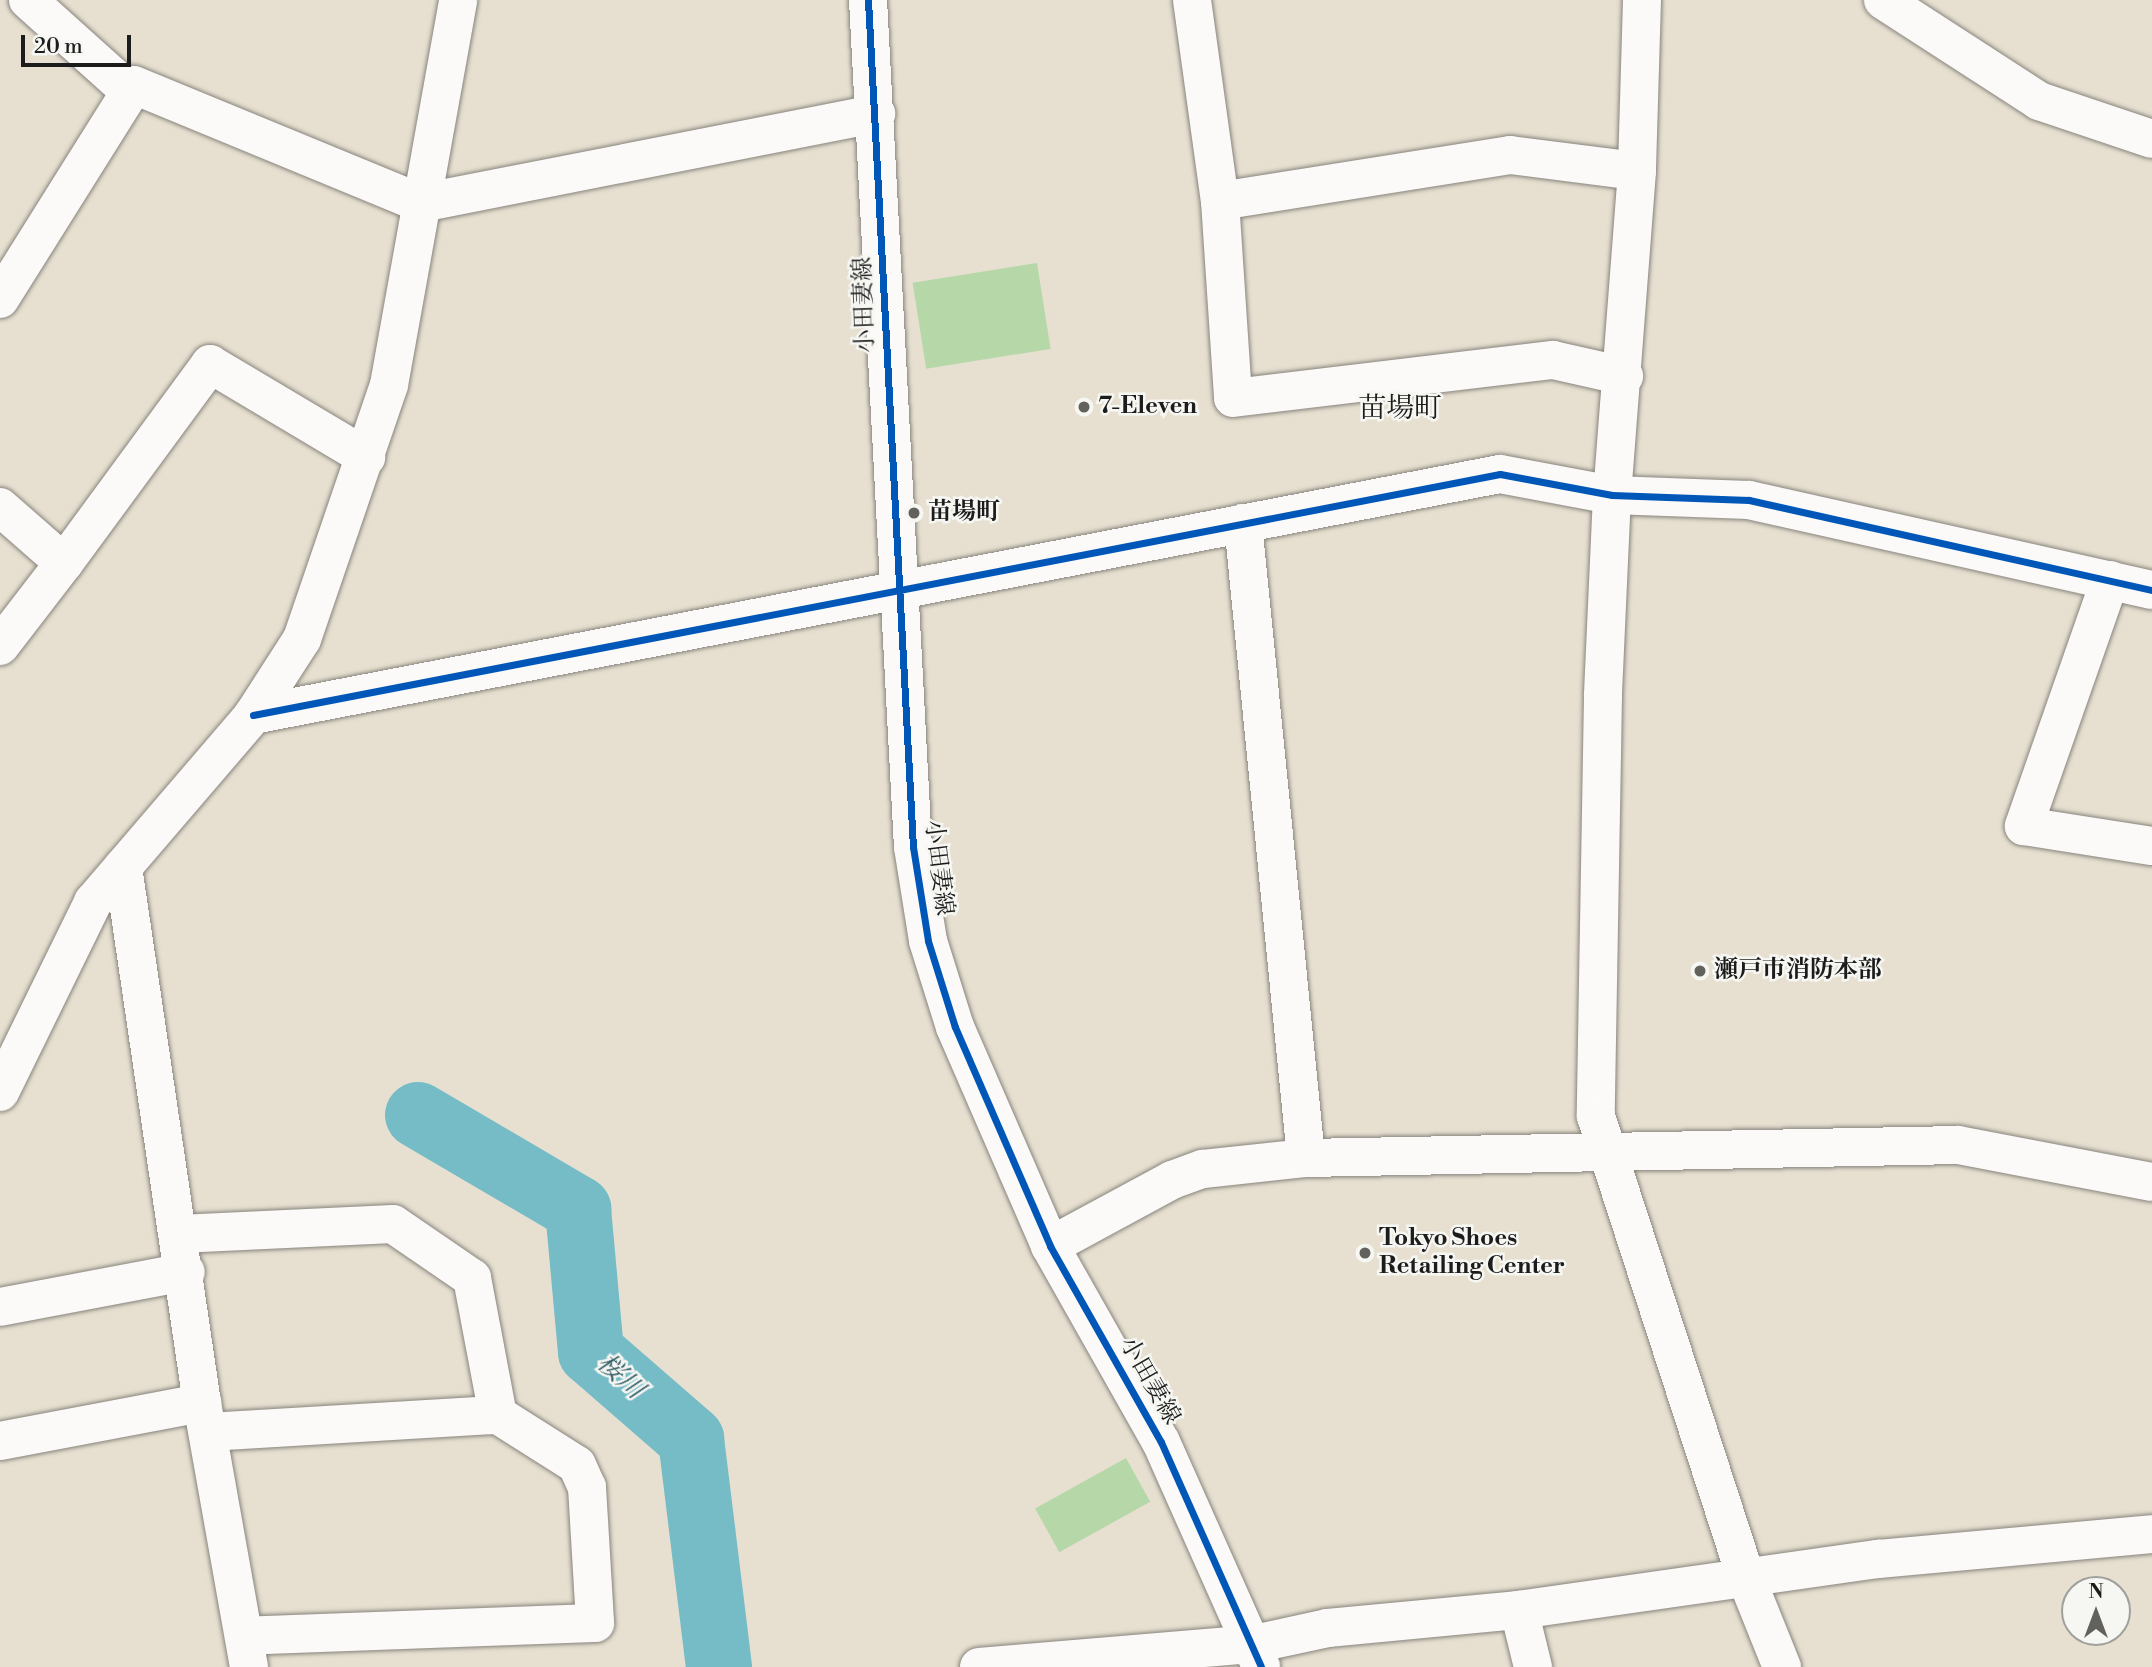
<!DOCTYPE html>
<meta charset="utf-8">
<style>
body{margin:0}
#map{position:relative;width:2152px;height:1667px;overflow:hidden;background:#e7e0d1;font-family:"Libre Bodoni","Noto Serif JP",serif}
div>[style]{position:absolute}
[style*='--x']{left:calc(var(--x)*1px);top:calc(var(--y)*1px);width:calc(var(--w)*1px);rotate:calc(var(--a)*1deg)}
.green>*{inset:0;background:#b6d8a9;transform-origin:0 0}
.river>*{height:66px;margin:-33px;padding:0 33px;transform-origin:33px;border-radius:33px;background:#75bcc7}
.roads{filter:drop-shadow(0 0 2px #88847d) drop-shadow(0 0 2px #88847d)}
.minor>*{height:38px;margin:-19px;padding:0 19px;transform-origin:19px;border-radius:19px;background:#fbfaf8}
.cycleway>*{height:7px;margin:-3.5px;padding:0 3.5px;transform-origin:3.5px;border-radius:3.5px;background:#0057b8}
.dots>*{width:19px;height:19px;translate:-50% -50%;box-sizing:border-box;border:4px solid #f6f6f2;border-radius:50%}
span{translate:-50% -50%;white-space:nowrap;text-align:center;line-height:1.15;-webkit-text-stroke:5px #f6f6f2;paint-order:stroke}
.street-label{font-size:24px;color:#1c1c1c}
.poi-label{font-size:24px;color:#1c1c1c;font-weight:700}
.left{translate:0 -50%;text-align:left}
.water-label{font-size:26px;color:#2e5d67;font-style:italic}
.quarter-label{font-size:28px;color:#1c1c1c}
.north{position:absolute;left:2061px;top:1576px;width:70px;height:70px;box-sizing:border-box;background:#f6f6f2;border:2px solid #9f9f9c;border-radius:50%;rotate:0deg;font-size:19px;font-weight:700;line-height:28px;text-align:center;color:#1c1c1c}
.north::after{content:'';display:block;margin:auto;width:24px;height:32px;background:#63615b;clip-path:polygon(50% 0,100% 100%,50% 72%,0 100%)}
.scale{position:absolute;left:21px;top:35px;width:110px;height:32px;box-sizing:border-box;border:4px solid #1c1c1c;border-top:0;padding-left:9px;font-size:21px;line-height:24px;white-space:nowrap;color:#1c1c1c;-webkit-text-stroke:5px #f6f6f2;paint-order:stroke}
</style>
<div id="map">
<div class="green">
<div style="left:1037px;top:263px;width:87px;height:126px;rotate:81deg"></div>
<div style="left:1126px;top:1458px;width:50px;height:104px;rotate:61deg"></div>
</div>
<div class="river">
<div style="--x:418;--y:1115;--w:186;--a:30.4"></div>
<div style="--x:578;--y:1209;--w:144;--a:84.8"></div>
<div style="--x:591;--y:1352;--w:133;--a:41"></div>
<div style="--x:691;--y:1439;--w:230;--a:83"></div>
</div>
<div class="roads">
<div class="minor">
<div style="--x:28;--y:0;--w:137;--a:42"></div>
<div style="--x:868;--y:0;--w:848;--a:86.96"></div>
<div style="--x:913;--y:847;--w:95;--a:80.9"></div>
<div style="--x:928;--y:941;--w:90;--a:72.6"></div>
<div style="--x:955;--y:1027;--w:239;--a:66.5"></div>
<div style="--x:1050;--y:1246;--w:225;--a:60.5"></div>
<div style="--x:1161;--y:1442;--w:246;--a:66"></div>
<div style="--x:1192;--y:0;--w:203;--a:82.1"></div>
<div style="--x:1220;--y:201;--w:197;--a:86.2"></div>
<div style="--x:1233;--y:398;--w:322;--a:-6.8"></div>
<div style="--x:1553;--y:360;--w:73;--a:12.7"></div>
<div style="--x:1642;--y:0;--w:171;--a:91.7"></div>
<div style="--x:1637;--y:171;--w:325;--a:94.4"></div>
<div style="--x:1612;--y:495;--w:201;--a:92.6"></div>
<div style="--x:1603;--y:696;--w:420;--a:91"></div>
<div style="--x:1596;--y:1116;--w:488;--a:72"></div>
<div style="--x:1747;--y:1580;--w:94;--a:68.1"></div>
<div style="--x:1883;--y:0;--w:186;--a:32.9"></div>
<div style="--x:2039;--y:101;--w:119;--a:18.6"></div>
<div style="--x:1220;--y:201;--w:294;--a:-9"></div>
<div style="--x:1510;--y:155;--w:128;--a:7.2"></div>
<div style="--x:0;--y:299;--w:252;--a:-57.9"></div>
<div style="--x:134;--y:85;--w:310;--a:22.4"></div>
<div style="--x:421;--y:203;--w:464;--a:-11.1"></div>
<div style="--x:0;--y:507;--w:85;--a:41.2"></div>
<div style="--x:64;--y:563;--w:247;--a:-53.7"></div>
<div style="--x:210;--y:364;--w:182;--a:30.8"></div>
<div style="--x:1243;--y:523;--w:638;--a:84.33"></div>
<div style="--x:2110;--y:580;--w:261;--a:109.3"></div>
<div style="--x:2024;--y:826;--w:130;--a:8.9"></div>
<div style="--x:0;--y:646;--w:105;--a:-52.4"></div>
<div style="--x:253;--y:715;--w:1270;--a:-10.94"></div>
<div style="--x:1500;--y:474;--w:114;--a:10.6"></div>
<div style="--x:1612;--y:495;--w:137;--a:2.1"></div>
<div style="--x:1749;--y:500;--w:413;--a:12.6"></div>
<div style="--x:123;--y:867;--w:542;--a:81.62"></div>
<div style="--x:202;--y:1403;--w:268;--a:79.9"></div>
<div style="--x:0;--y:1092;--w:212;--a:-63.9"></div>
<div style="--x:93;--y:902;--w:246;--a:-49.4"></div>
<div style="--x:253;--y:715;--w:90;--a:-57.2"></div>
<div style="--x:302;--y:639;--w:268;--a:-71.1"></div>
<div style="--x:389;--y:385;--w:391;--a:-79.8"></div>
<div style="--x:179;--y:1234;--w:214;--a:-2.7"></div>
<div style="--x:393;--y:1224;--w:96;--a:34.4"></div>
<div style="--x:472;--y:1278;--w:139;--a:79.3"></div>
<div style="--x:1050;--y:1246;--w:139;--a:-28.4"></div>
<div style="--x:1172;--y:1180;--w:33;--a:-20"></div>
<div style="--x:1203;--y:1169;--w:104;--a:-6.1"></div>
<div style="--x:1306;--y:1158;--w:652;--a:-1.14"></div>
<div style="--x:1958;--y:1145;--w:197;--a:10.8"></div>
<div style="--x:0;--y:1307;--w:189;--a:-10.7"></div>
<div style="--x:208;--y:1432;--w:290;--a:-3.4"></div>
<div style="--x:498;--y:1415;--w:93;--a:32.3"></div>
<div style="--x:577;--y:1465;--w:24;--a:66"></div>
<div style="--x:587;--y:1487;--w:136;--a:86.6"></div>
<div style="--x:595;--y:1623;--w:351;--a:177.9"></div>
<div style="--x:0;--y:1441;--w:206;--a:-10.7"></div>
<div style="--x:1519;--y:1610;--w:59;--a:76.2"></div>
<div style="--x:979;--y:1667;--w:276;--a:-4.8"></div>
<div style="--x:1254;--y:1644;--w:76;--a:-12.2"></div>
<div style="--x:1328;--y:1628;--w:192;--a:-5.4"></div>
<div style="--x:1519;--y:1610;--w:363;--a:-8.1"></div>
<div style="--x:1878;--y:1559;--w:275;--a:-5.2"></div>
</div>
</div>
<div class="cycleway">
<div style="--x:868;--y:0;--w:848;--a:86.96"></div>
<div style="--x:913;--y:847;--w:95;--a:80.9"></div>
<div style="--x:928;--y:941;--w:90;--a:72.6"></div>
<div style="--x:955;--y:1027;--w:239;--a:66.5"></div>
<div style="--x:1050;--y:1246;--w:225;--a:60.5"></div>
<div style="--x:1161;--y:1442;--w:246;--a:66"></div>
<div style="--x:253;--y:715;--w:1270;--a:-10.94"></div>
<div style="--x:1500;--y:474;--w:114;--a:10.6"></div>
<div style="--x:1612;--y:495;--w:137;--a:2.1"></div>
<div style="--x:1749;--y:500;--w:413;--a:12.6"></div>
</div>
<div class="dots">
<div style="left:1084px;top:407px;background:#63615b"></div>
<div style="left:914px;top:513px;background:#63615b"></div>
<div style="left:1700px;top:971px;background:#63615b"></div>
<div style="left:1365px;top:1253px;background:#63615b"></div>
</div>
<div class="street-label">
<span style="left:865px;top:305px;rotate:-92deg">小田妻線</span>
<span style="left:938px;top:868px;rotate:83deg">小田妻線</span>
<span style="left:1149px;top:1381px;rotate:60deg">小田妻線</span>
</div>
<div class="poi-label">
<span class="left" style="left:1098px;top:407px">7-Eleven</span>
<span class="left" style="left:928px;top:513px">苗場町</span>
<span class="left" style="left:1714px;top:971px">瀬戸市消防本部</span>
<span class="left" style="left:1379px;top:1253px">Tokyo Shoes<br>Retailing Center</span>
</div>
<div class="water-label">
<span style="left:620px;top:1377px;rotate:42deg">桜川</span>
</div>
<div class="quarter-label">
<span style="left:1400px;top:409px">苗場町</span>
</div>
<div class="north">N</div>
<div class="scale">20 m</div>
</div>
